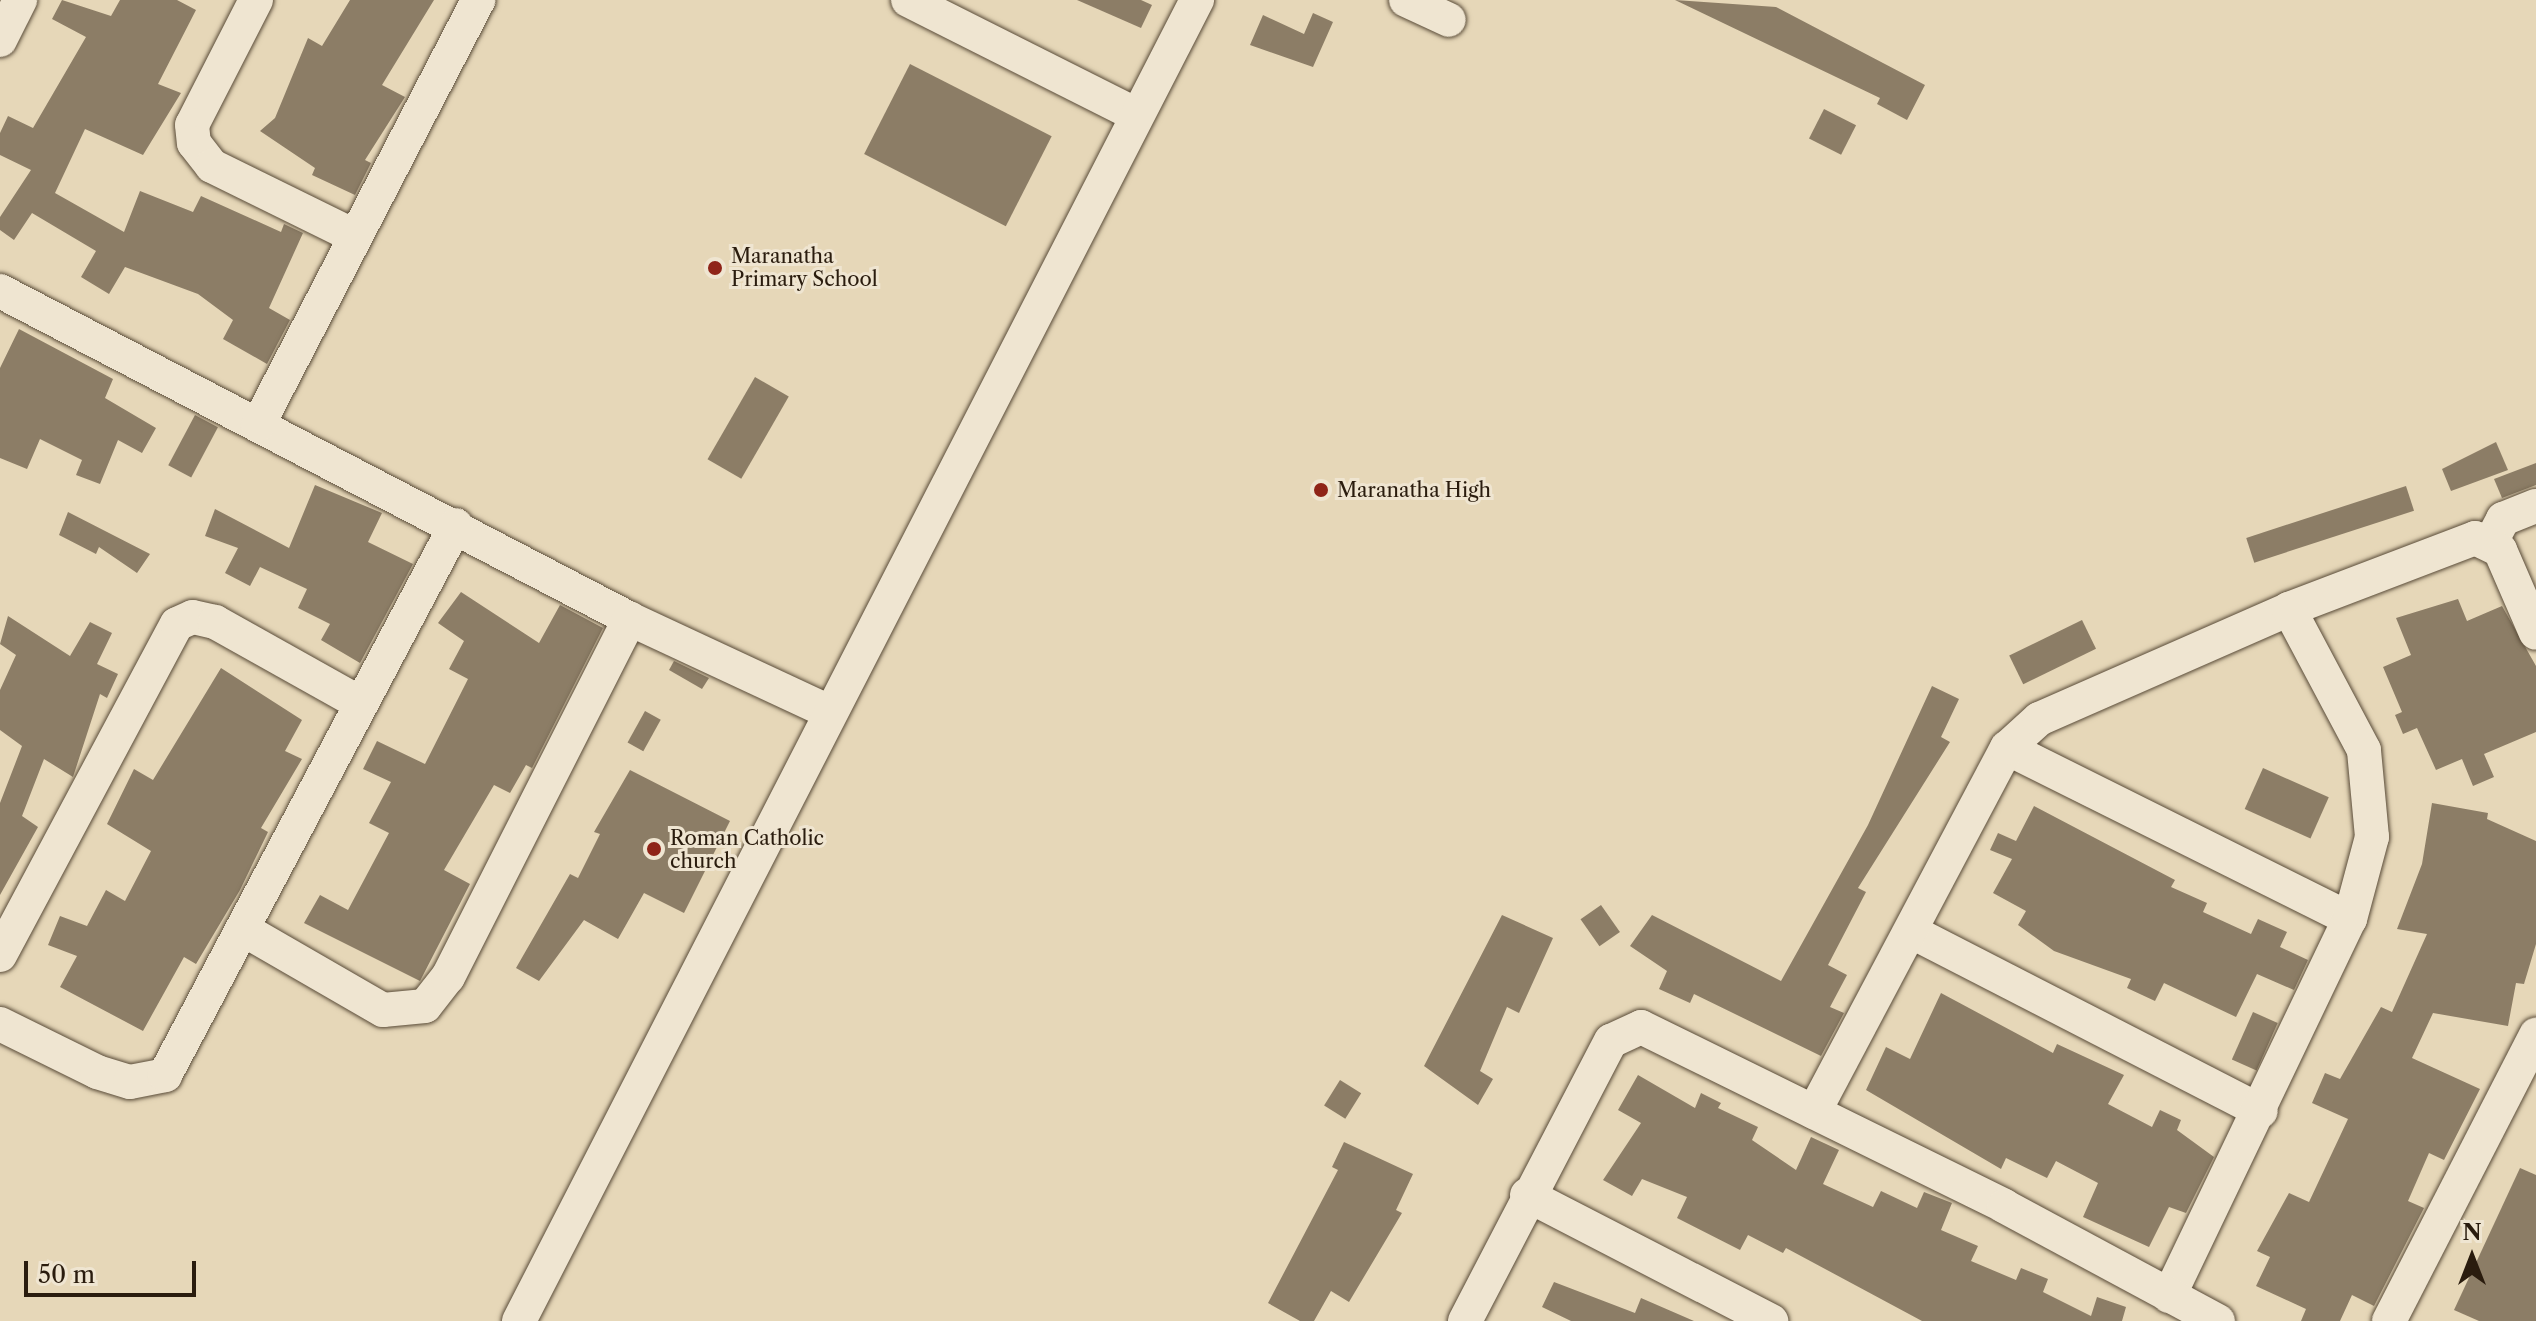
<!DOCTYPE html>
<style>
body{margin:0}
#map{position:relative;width:2536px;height:1321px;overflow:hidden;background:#e6d7b8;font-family:"Libre Caslon Text",serif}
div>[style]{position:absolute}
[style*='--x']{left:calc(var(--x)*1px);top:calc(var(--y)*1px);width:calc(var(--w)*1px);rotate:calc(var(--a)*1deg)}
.building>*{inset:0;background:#8c7d66;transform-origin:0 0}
.roads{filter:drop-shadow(0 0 2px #594b38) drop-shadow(0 0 2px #594b38)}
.minor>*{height:34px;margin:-17px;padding:0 17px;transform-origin:17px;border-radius:17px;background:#efe5d1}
.dots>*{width:22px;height:22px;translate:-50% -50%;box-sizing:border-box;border:4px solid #efe5d1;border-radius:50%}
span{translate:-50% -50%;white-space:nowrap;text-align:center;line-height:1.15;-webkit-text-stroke:6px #efe5d1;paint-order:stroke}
.poi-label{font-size:20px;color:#2a1c0e}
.left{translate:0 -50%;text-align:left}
.north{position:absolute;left:2432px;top:1217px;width:80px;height:80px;-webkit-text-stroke:6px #efe5d1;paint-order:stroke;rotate:0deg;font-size:22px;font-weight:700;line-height:32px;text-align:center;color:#2a1c0e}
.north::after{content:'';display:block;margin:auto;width:28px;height:36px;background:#2a1c0e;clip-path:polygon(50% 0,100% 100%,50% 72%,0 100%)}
.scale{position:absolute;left:24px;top:1261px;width:172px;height:36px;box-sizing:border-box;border:4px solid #2a1c0e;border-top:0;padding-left:10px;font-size:24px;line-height:28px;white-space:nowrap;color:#2a1c0e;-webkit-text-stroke:6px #efe5d1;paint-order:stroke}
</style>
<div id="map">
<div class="building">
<div style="clip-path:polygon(62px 0,111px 16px,120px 0,177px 0,196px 10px,158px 84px,181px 93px,143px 155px,85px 129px,55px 193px,124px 232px,140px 191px,193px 212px,201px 196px,281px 232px,284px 224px,303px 233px,269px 308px,290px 320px,267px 364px,223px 339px,233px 320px,198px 294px,125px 267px,109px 294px,81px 277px,96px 251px,32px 213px,14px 240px,0 230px,0 217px,31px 170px,0 155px,0 133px,8px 116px,33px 128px,86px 37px,52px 19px)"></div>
<div style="clip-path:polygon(350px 0,434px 0,382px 85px,405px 97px,365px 160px,371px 163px,355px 195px,312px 175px,315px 168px,260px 131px,275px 118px,308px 38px,322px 46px)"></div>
<div style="clip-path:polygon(1077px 0,1141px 0,1152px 5px,1141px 28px)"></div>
<div style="clip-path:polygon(1675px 0,1776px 7px,1925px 85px,1907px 120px,1877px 104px,1880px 98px)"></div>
<div style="clip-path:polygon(1313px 13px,1333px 22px,1313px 67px,1250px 45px,1263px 15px,1304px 34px)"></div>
<div style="left:910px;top:64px;width:159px;height:101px;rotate:27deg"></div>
<div style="left:1824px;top:109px;width:36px;height:33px;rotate:27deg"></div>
<div style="clip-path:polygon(19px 329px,113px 379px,105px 398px,156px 428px,142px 453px,118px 440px,100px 484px,76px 475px,82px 460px,40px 439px,27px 469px,0 458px,0 368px)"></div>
<div style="left:755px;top:377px;width:39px;height:95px;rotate:30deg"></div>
<div style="left:195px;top:415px;width:26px;height:57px;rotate:28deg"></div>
<div style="clip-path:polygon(2496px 442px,2508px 470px,2451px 491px,2442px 469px)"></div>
<div style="clip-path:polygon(2536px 463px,2536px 485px,2502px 498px,2494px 479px)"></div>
<div style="clip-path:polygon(315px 485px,382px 513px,368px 542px,413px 564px,360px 663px,321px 640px,330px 624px,298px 608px,307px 589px,260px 567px,250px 586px,225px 573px,238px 548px,205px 536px,215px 509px,289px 548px)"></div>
<div style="left:2406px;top:486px;width:26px;height:168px;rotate:72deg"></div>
<div style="clip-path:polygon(68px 512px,150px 554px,137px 573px,99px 547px,96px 554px,59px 535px)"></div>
<div style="clip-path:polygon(461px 592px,539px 643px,560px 605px,603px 628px,532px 768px,526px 765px,510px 793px,494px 785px,444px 870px,470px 884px,420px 981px,304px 923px,320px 895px,348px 910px,389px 833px,369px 823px,391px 782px,363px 769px,377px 741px,425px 764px,468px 679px,449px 669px,464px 641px,438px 623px)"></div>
<div style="clip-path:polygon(2458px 599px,2467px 621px,2502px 606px,2536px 666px,2536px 732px,2484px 754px,2494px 777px,2473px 786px,2462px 759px,2436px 770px,2417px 728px,2403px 734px,2395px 715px,2402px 712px,2383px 667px,2411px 655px,2396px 618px)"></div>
<div style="clip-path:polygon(8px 616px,70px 656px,90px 622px,112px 633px,97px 664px,118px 674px,107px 698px,100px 694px,73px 777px,44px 759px,22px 816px,38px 827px,0 895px,0 803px,22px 746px,0 730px,0 690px,16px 655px,0 644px)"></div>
<div style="left:2082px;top:620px;width:32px;height:81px;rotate:64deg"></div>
<div style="clip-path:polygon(674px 661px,709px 678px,702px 689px,669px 670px)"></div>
<div style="clip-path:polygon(221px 668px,302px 720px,285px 751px,302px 759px,261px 828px,268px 832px,240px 890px,196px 964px,184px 957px,143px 1031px,60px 987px,77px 956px,48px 945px,60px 916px,87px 926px,106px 890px,125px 901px,151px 851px,107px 824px,134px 769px,153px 780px)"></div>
<div style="clip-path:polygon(1932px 686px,1959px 699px,1941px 737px,1950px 742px,1858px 888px,1866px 892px,1828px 965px,1847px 975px,1830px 1007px,1844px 1013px,1821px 1056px,1694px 994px,1690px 1003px,1659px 989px,1667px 971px,1630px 946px,1652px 915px,1781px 981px,1868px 825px)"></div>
<div style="left:645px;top:711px;width:18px;height:36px;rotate:29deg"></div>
<div style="left:2263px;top:768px;width:72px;height:45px;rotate:24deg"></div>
<div style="clip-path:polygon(630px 770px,730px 821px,684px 913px,644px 893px,618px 939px,584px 920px,539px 981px,516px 968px,570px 874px,578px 878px,600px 834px,594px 832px)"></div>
<div style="clip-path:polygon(2432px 803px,2488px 813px,2487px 819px,2536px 841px,2536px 944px,2524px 984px,2516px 983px,2508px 1026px,2433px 1013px,2412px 1058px,2480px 1089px,2444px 1160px,2429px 1153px,2408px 1201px,2424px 1208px,2374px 1306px,2352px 1295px,2340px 1321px,2301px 1321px,2306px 1309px,2256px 1286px,2270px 1257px,2257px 1251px,2289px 1193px,2309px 1202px,2348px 1119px,2312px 1103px,2325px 1073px,2340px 1079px,2381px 1007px,2392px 1012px,2427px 934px,2397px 929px,2422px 864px)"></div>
<div style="clip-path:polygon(2034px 806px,2175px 880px,2171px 887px,2207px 903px,2203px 912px,2251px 934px,2258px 919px,2287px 932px,2280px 947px,2308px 960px,2294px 990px,2257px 974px,2236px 1017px,2164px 983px,2155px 1001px,2127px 988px,2131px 979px,2054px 951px,2018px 925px,2026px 911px,1993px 893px,2012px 859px,1990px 850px,1998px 833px,2016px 841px)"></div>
<div style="left:1601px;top:905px;width:33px;height:25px;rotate:55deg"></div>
<div style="clip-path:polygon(1502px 915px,1553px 938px,1519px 1013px,1507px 1007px,1480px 1071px,1493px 1079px,1478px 1105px,1424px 1066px)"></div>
<div style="clip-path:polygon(1941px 993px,2053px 1053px,2057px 1044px,2124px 1075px,2108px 1104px,2152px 1127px,2160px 1110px,2181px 1120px,2177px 1130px,2214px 1157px,2186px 1213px,2169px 1207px,2149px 1247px,2083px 1217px,2098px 1183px,2056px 1161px,2047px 1178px,2006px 1158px,2001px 1169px,1866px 1090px,1886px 1047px,1910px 1059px)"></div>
<div style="left:2253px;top:1012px;width:27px;height:52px;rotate:24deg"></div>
<div style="clip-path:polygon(1638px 1075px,1695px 1108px,1701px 1093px,1721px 1103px,1718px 1108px,1758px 1127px,1752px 1140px,1796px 1170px,1811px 1137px,1839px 1150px,1823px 1184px,1873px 1207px,1881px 1191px,1917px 1208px,1924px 1192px,1952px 1203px,1941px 1230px,1978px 1246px,1971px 1261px,2016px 1280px,2021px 1268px,2048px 1279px,2043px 1292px,2091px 1316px,2097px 1297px,2126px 1307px,2122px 1321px,1922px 1321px,1786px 1248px,1783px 1253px,1748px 1235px,1740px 1250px,1677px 1218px,1687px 1197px,1642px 1179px,1632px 1196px,1603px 1180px,1641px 1123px,1618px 1110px)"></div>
<div style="left:1340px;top:1080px;width:25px;height:30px;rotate:32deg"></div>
<div style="clip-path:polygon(1344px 1142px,1413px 1174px,1396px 1210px,1402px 1213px,1349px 1302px,1331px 1291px,1314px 1321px,1300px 1321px,1268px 1303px,1338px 1170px,1332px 1167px)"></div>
<div style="clip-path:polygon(2520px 1168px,2536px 1175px,2536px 1321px,2479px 1321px,2454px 1310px)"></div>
<div style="clip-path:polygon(1554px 1282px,1635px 1313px,1641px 1298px,1694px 1321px,1571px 1321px,1542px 1307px)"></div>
</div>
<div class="roads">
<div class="minor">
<div style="--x:256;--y:0;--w:140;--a:117.1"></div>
<div style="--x:192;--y:125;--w:18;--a:84"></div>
<div style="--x:194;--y:143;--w:29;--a:52"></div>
<div style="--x:212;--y:166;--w:158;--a:26.2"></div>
<div style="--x:908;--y:0;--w:254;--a:26.7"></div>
<div style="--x:1406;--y:0;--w:47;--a:24.9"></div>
<div style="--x:0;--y:40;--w:45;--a:-63.4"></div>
<div style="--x:0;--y:291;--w:710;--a:27.5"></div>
<div style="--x:630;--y:619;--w:217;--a:25"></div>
<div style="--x:258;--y:425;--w:479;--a:-62.6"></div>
<div style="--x:2492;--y:540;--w:24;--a:-62"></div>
<div style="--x:2503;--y:519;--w:35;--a:-22"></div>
<div style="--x:2007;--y:748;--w:383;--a:26.5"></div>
<div style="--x:246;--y:931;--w:158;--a:30"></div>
<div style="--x:383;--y:1010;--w:42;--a:-5.4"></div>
<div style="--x:425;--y:1006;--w:37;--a:-52"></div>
<div style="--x:448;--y:977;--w:402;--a:-63.1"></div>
<div style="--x:1912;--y:932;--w:392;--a:27.2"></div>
<div style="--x:0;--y:955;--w:375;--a:-61.9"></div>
<div style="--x:177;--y:624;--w:17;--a:-24"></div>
<div style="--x:193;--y:617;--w:23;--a:13"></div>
<div style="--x:215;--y:622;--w:164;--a:29.2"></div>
<div style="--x:0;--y:1024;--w:108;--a:26.3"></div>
<div style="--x:97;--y:1072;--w:34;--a:17"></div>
<div style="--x:130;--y:1082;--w:36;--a:-11"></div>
<div style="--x:165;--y:1075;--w:622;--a:-62.12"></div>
<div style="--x:1814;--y:1112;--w:412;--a:-62.1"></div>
<div style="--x:2007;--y:748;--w:43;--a:-42.2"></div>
<div style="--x:2039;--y:719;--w:273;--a:-23.7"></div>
<div style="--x:2289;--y:609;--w:199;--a:-20.9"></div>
<div style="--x:2475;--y:538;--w:28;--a:26"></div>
<div style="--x:2500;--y:550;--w:90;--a:66.6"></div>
<div style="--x:1527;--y:1195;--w:275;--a:27.3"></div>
<div style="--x:2169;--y:1296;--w:418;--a:-64.4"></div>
<div style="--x:2350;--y:919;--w:85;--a:-75"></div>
<div style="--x:2372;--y:837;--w:87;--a:-95.3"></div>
<div style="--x:2364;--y:750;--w:160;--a:-118"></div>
<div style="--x:519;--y:1321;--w:1485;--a:-62.83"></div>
<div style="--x:1465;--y:1321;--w:316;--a:-62.5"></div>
<div style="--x:1611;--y:1041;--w:33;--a:-25"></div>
<div style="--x:1641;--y:1027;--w:405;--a:26.2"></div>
<div style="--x:2004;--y:1206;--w:243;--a:28.3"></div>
<div style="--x:2389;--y:1321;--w:322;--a:-62.8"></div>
</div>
</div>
<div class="dots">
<div style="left:715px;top:268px;background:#8f2418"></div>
<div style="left:1321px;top:490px;background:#8f2418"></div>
<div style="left:654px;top:849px;background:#8f2418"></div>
</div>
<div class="poi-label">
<span class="left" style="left:731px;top:268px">Maranatha<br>Primary School</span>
<span class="left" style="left:1337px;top:490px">Maranatha High</span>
<span class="left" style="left:670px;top:850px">Roman Catholic<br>church</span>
</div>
<div class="north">N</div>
<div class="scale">50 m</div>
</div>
